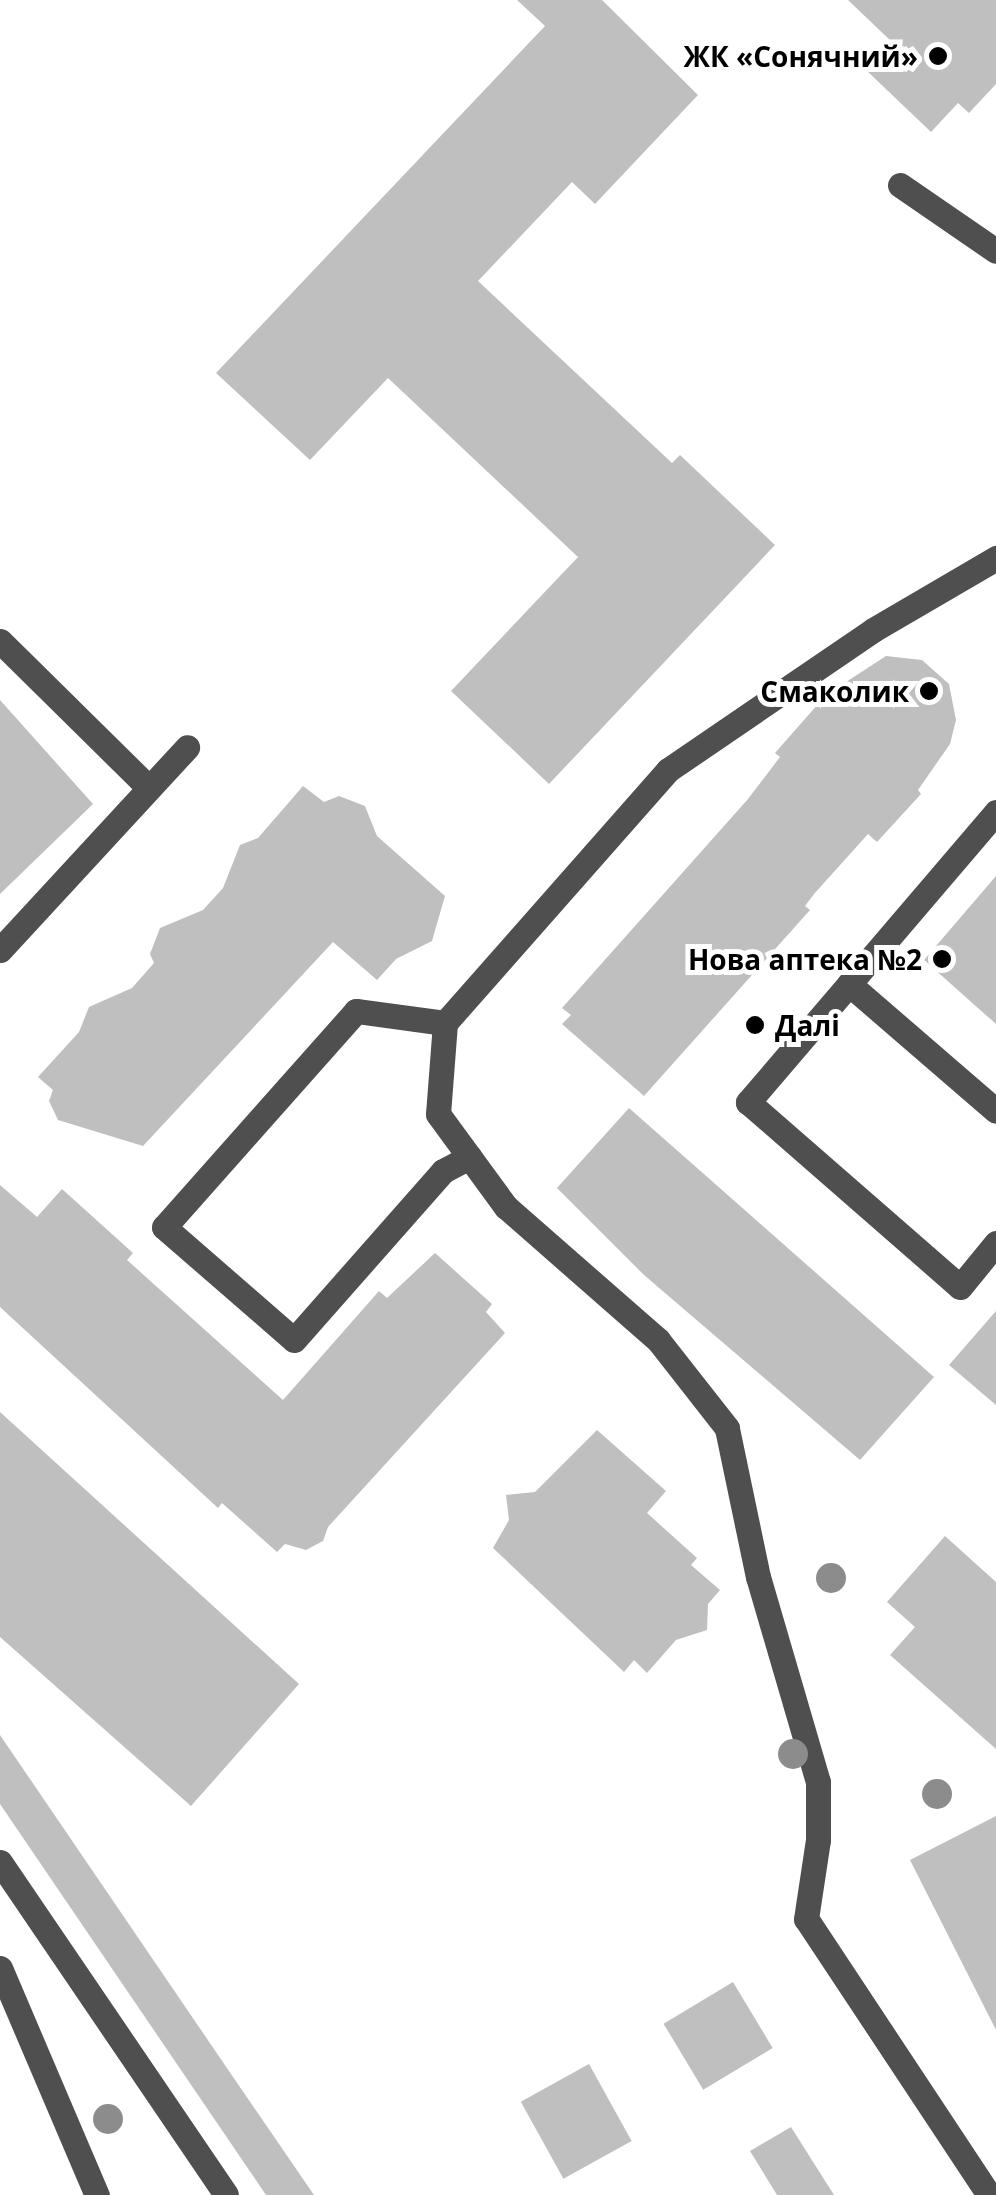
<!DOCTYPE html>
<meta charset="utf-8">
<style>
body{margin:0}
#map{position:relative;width:996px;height:2195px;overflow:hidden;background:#fff;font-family:"Open Sans",sans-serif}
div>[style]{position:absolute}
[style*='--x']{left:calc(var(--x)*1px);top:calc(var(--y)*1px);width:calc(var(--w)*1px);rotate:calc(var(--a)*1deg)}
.building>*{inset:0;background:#bfbfbf;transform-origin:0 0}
.minor>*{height:25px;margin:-12.5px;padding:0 12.5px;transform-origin:12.5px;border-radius:12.5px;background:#4f4f4f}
.trees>*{width:30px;height:30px;margin:-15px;border-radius:50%;background:#8c8c8c}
.dots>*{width:28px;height:28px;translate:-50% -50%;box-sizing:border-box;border:5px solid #fff;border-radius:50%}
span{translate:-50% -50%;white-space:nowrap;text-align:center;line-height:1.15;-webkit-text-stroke:10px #fff;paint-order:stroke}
.poi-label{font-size:28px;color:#000;font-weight:700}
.right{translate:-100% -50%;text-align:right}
.left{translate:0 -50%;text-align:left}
</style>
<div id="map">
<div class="building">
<div style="clip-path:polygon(517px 0,602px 0,698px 95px,595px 204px,572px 182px,478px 281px,672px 463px,680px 455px,775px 545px,549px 784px,451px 691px,578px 557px,388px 378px,310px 460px,216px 373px,545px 26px)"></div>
<div style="clip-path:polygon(848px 0,996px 0,996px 84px,969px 113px,958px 103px,931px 132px,866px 70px,893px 43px)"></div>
<div style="clip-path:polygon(886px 656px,922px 660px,949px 684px,956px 720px,950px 744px,918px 790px,921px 794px,877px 842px,868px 834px,814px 894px,805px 906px,810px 910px,644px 1096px,562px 1024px,571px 1015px,562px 1008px,748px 799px,780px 757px,775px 753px,826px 695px)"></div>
<div style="clip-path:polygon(0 700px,93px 804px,0 894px)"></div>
<div style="clip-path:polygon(303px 786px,324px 802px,339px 796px,365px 806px,377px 836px,445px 896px,432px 941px,396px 959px,377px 980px,333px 942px,143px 1146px,58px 1120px,49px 1101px,53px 1090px,38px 1077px,79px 1032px,89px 1007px,132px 988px,154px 963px,150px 954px,160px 928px,203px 910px,223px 888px,240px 845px,258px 838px)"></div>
<div style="clip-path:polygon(996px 876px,996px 1024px,924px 960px)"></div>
<div style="clip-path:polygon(629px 1108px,934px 1377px,860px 1460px,644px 1275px,557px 1188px)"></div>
<div style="clip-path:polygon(0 1185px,37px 1217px,62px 1189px,133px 1253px,127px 1260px,283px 1400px,379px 1291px,387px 1298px,435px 1253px,492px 1304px,486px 1312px,505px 1333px,328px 1527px,323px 1541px,306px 1550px,285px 1544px,277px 1552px,222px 1503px,218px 1508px,0 1307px)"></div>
<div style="clip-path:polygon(996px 1311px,996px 1405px,949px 1365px)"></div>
<div style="clip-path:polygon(0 1412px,299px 1684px,191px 1806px,0 1637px)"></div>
<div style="clip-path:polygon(597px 1430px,666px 1491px,647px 1513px,697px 1558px,691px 1565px,720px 1590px,708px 1604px,707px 1630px,676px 1640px,647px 1673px,634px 1660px,624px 1672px,493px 1548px,509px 1520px,506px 1495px,535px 1492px)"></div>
<div style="clip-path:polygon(945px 1536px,996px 1582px,996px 1749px,890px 1655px,915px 1627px,887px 1602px)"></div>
<div style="clip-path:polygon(0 1735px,231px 2074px,314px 2195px,266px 2195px,0 1804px)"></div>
<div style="clip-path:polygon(996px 1816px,996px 2030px,910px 1860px)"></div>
<div style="left:733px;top:1982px;width:77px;height:81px;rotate:59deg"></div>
<div style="left:589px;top:2064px;width:88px;height:78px;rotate:61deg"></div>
<div style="clip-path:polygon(791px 2127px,834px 2195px,777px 2195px,750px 2151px)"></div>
</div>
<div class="minor">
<div style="--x:900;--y:185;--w:116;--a:34.5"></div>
<div style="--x:0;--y:641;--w:209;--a:44.6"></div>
<div style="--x:996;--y:812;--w:382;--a:130.5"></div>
<div style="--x:748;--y:1102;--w:281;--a:41.1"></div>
<div style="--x:960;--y:1287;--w:57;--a:-50.7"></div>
<div style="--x:0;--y:950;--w:276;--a:-47.3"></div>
<div style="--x:849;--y:984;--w:194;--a:40.8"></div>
<div style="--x:445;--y:1023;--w:90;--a:-172.3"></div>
<div style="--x:356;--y:1011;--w:289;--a:131.6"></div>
<div style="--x:164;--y:1227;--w:172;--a:41"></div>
<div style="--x:294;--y:1340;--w:225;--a:-48.6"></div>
<div style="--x:443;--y:1171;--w:30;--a:-28"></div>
<div style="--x:0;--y:1862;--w:402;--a:55.8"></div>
<div style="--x:0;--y:1968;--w:247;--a:66.9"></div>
<div style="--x:989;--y:2195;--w:331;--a:-123.5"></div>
<div style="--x:806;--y:1919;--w:80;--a:-81.4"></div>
<div style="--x:818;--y:1840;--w:58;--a:-90"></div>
<div style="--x:818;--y:1782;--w:214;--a:-106.3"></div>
<div style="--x:758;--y:1577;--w:152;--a:-101.8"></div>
<div style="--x:727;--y:1428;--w:112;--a:-128.1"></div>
<div style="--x:658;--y:1340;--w:202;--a:-138.8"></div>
<div style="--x:506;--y:1207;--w:115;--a:-126.2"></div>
<div style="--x:438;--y:1114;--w:91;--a:-85.6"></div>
<div style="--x:445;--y:1023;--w:337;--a:-48.6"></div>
<div style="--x:668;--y:770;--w:248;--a:-34.3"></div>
<div style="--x:873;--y:630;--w:143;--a:-30.3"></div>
</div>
<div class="trees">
<div style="left:831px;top:1578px"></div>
<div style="left:793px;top:1754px"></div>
<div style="left:937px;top:1794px"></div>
<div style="left:108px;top:2119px"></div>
</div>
<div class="dots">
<div style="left:938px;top:56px;background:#000"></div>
<div style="left:929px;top:691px;background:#000"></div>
<div style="left:942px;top:959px;background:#000"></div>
<div style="left:755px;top:1025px;background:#000"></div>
</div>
<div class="poi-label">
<span class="right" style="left:918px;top:56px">ЖК «Сонячний»</span>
<span class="right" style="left:909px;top:691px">Смаколик</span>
<span class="right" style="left:922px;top:959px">Нова аптека №2</span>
<span class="left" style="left:775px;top:1025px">Далі</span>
</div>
</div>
